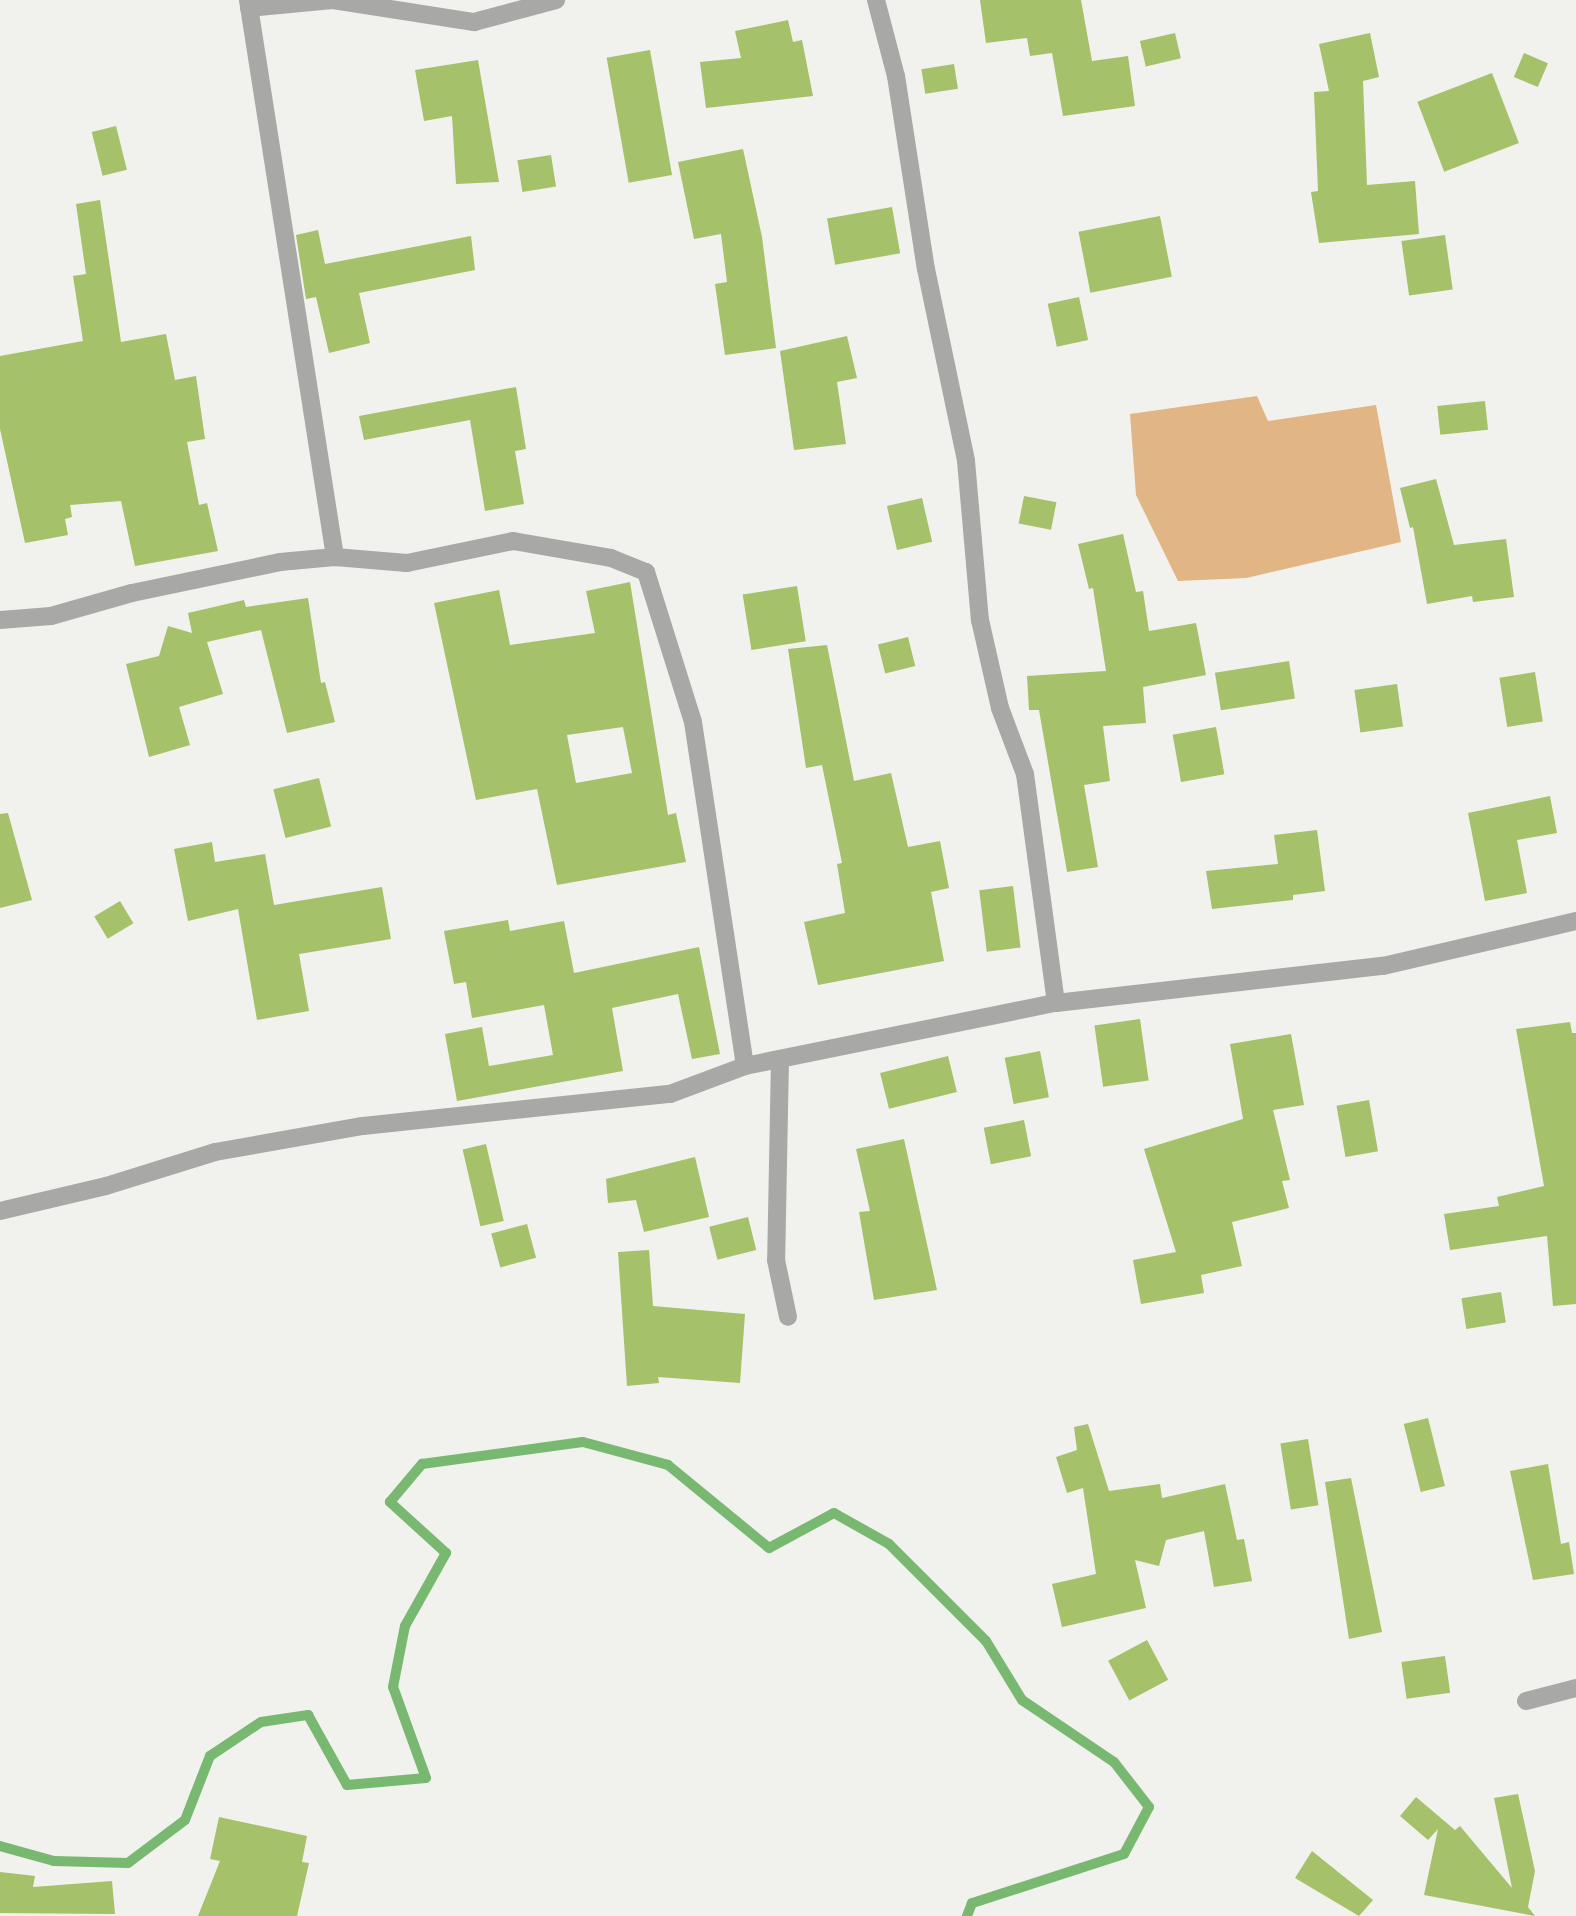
<!DOCTYPE html>
<style>
body{margin:0}
#map{position:relative;width:1576px;height:1916px;overflow:hidden;background:#f1f1ed;font-family:Mulish,sans-serif}
div>[style]{position:absolute}
[style*='--x']{left:calc(var(--x)*1px);top:calc(var(--y)*1px);width:calc(var(--w)*1px);rotate:calc(var(--a)*1deg)}
.green>*{inset:0;background:#e2b585}
.stream>*{height:10px;margin:-5px;padding:0 5px;transform-origin:5px;border-radius:5px;background:#78b871}
.building>*{inset:0;background:#a5c169;transform-origin:0 0}
.minor>*{height:18px;margin:-9px;padding:0 9px;transform-origin:9px;border-radius:9px;background:#a8a8a6}
span{translate:-50% -50%;white-space:nowrap;text-align:center;line-height:1.15;-webkit-text-stroke:7px #fefefa;paint-order:stroke}
</style>
<div id="map">
<div class="green">
<div style="clip-path:polygon(1257px 396px,1268px 421px,1376px 405px,1401px 542px,1246px 578px,1178px 581px,1136px 495px,1130px 414px)"></div>
</div>
<div class="stream">
<div style="--x:0;--y:1846;--w:56;--a:15.5"></div>
<div style="--x:54;--y:1861;--w:74;--a:1.5"></div>
<div style="--x:128;--y:1863;--w:71;--a:-37"></div>
<div style="--x:185;--y:1820;--w:69;--a:-68.7"></div>
<div style="--x:210;--y:1756;--w:61;--a:-33.7"></div>
<div style="--x:261;--y:1722;--w:48;--a:-8.5"></div>
<div style="--x:308;--y:1715;--w:80;--a:60.9"></div>
<div style="--x:347;--y:1785;--w:79;--a:-5.1"></div>
<div style="--x:426;--y:1778;--w:97;--a:-109.9"></div>
<div style="--x:393;--y:1687;--w:62;--a:-78.9"></div>
<div style="--x:405;--y:1626;--w:84;--a:-60.7"></div>
<div style="--x:446;--y:1553;--w:76;--a:-137.7"></div>
<div style="--x:390;--y:1502;--w:50;--a:-49.9"></div>
<div style="--x:422;--y:1464;--w:162;--a:-7.8"></div>
<div style="--x:583;--y:1442;--w:88;--a:15.1"></div>
<div style="--x:668;--y:1465;--w:131;--a:39.4"></div>
<div style="--x:769;--y:1548;--w:74;--a:-28.3"></div>
<div style="--x:834;--y:1513;--w:63;--a:29.4"></div>
<div style="--x:889;--y:1544;--w:137;--a:45"></div>
<div style="--x:986;--y:1641;--w:69;--a:58.6"></div>
<div style="--x:1022;--y:1700;--w:111;--a:34"></div>
<div style="--x:1114;--y:1762;--w:57;--a:52.1"></div>
<div style="--x:1149;--y:1807;--w:53;--a:118"></div>
<div style="--x:1124;--y:1854;--w:160;--a:162.1"></div>
<div style="--x:972;--y:1903;--w:14;--a:111"></div>
</div>
<div class="building">
<div style="clip-path:polygon(980px 0,1081px 0,1092px 61px,1128px 56px,1135px 106px,1063px 116px,1052px 53px,1030px 56px,1027px 38px,986px 43px)"></div>
<div style="clip-path:polygon(788px 20px,793px 42px,802px 40px,813px 96px,706px 108px,700px 62px,741px 58px,735px 31px)"></div>
<div style="left:1175px;top:33px;width:26px;height:36px;rotate:77deg"></div>
<div style="clip-path:polygon(1370px 33px,1379px 77px,1363px 81px,1367px 185px,1415px 181px,1419px 234px,1319px 243px,1311px 192px,1318px 191px,1314px 92px,1329px 91px,1319px 44px)"></div>
<div style="left:650px;top:50px;width:127px;height:44px;rotate:80deg"></div>
<div style="left:1524px;top:53px;width:26px;height:26px;rotate:23deg"></div>
<div style="clip-path:polygon(478px 60px,499px 182px,456px 184px,452px 116px,424px 121px,415px 70px)"></div>
<div style="left:954px;top:64px;width:25px;height:33px;rotate:81deg"></div>
<div style="left:1492px;top:73px;width:75px;height:80px;rotate:69deg"></div>
<div style="left:116px;top:126px;width:45px;height:25px;rotate:76deg"></div>
<div style="clip-path:polygon(743px 149px,762px 237px,776px 348px,725px 355px,715px 284px,727px 282px,721px 234px,694px 239px,678px 162px)"></div>
<div style="left:551px;top:155px;width:32px;height:34px;rotate:81deg"></div>
<div style="clip-path:polygon(100px 200px,121px 342px,166px 334px,175px 380px,196px 376px,205px 439px,187px 442px,199px 505px,207px 503px,218px 551px,135px 566px,121px 501px,70px 505px,72px 517px,65px 519px,68px 535px,25px 543px,0 429px,0 356px,83px 341px,73px 276px,86px 274px,76px 204px)"></div>
<div style="left:892px;top:207px;width:47px;height:66px;rotate:80deg"></div>
<div style="left:1160px;top:216px;width:62px;height:83px;rotate:79deg"></div>
<div style="clip-path:polygon(318px 230px,325px 264px,471px 236px,475px 270px,359px 293px,370px 343px,329px 353px,316px 297px,306px 299px,296px 235px)"></div>
<div style="left:1445px;top:235px;width:55px;height:44px;rotate:82deg"></div>
<div style="left:1079px;top:297px;width:44px;height:32px;rotate:78deg"></div>
<div style="clip-path:polygon(847px 336px,857px 378px,837px 382px,846px 444px,794px 450px,780px 351px)"></div>
<div style="clip-path:polygon(516px 387px,526px 449px,515px 451px,524px 504px,485px 511px,470px 420px,364px 440px,359px 416px)"></div>
<div style="left:1485px;top:401px;width:29px;height:48px;rotate:84deg"></div>
<div style="clip-path:polygon(1436px 479px,1454px 545px,1506px 539px,1514px 597px,1473px 602px,1472px 596px,1427px 604px,1413px 527px,1410px 528px,1400px 488px)"></div>
<div style="left:1024px;top:496px;width:33px;height:28px;rotate:11deg"></div>
<div style="left:922px;top:498px;width:45px;height:36px;rotate:77deg"></div>
<div style="clip-path:polygon(1123px 534px,1136px 592px,1143px 591px,1149px 631px,1196px 623px,1206px 675px,1143px 687px,1146px 723px,1103px 726px,1110px 781px,1084px 785px,1098px 867px,1067px 872px,1039px 710px,1029px 710px,1027px 676px,1106px 671px,1093px 588px,1089px 589px,1078px 544px)"></div>
<div style="clip-path:polygon(evenodd,630px 582px,668px 815px,676px 813px,686px 862px,557px 885px,537px 789px,476px 800px,434px 603px,499px 590px,510px 645px,595px 633px,586px 591px,630px 582px,623px 727px,632px 773px,576px 783px,567px 735px,623px 727px)"></div>
<div style="left:797px;top:586px;width:56px;height:55px;rotate:81deg"></div>
<div style="clip-path:polygon(308px 598px,321px 683px,325px 682px,335px 722px,287px 733px,261px 630px,207px 642px,223px 694px,179px 707px,190px 745px,149px 757px,126px 664px,159px 656px,168px 626px,192px 633px,188px 613px,244px 600px,246px 607px)"></div>
<div style="left:908px;top:637px;width:30px;height:31px;rotate:76deg"></div>
<div style="clip-path:polygon(827px 645px,854px 781px,891px 773px,908px 847px,940px 841px,949px 888px,931px 892px,944px 961px,818px 985px,804px 922px,845px 913px,837px 864px,842px 863px,822px 765px,806px 768px,788px 649px)"></div>
<div style="left:1289px;top:661px;width:38px;height:75px;rotate:81deg"></div>
<div style="left:1535px;top:672px;width:50px;height:36px;rotate:81deg"></div>
<div style="left:1397px;top:684px;width:43px;height:43px;rotate:82deg"></div>
<div style="left:1216px;top:727px;width:48px;height:44px;rotate:80deg"></div>
<div style="left:319px;top:778px;width:50px;height:47px;rotate:76deg"></div>
<div style="clip-path:polygon(1550px 796px,1557px 833px,1517px 840px,1527px 893px,1485px 901px,1468px 813px)"></div>
<div style="clip-path:polygon(8px 813px,32px 900px,0 908px,0 814px)"></div>
<div style="clip-path:polygon(1317px 830px,1325px 891px,1293px 895px,1293px 900px,1212px 909px,1206px 871px,1278px 864px,1274px 835px)"></div>
<div style="clip-path:polygon(212px 842px,215px 862px,265px 854px,274px 905px,382px 887px,391px 939px,299px 954px,309px 1011px,257px 1020px,238px 909px,188px 921px,174px 849px)"></div>
<div style="left:1013px;top:886px;width:62px;height:34px;rotate:83deg"></div>
<div style="left:120px;top:901px;width:26px;height:30px;rotate:59deg"></div>
<div style="clip-path:polygon(508px 920px,510px 931px,564px 921px,574px 973px,699px 947px,720px 1054px,692px 1059px,678px 994px,612px 1008px,623px 1071px,457px 1101px,445px 1034px,482px 1027px,489px 1066px,553px 1055px,544px 1005px,472px 1018px,466px 982px,454px 984px,444px 931px)"></div>
<div style="left:1140px;top:1019px;width:62px;height:46px;rotate:82deg"></div>
<div style="clip-path:polygon(1570px 1022px,1572px 1033px,1576px 1033px,1576px 1304px,1553px 1306px,1547px 1236px,1450px 1250px,1444px 1214px,1499px 1206px,1497px 1197px,1544px 1186px,1516px 1029px)"></div>
<div style="clip-path:polygon(1291px 1034px,1304px 1105px,1273px 1110px,1290px 1180px,1282px 1181px,1289px 1208px,1232px 1222px,1242px 1266px,1201px 1275px,1204px 1293px,1141px 1304px,1133px 1260px,1176px 1252px,1144px 1149px,1243px 1119px,1230px 1044px)"></div>
<div style="left:1040px;top:1051px;width:47px;height:36px;rotate:79deg"></div>
<div style="left:948px;top:1056px;width:37px;height:70px;rotate:76deg"></div>
<div style="left:1369px;top:1100px;width:52px;height:33px;rotate:80deg"></div>
<div style="left:1024px;top:1120px;width:37px;height:41px;rotate:79deg"></div>
<div style="clip-path:polygon(904px 1139px,937px 1290px,874px 1300px,859px 1212px,870px 1211px,856px 1149px)"></div>
<div style="left:486px;top:1144px;width:79px;height:24px;rotate:77deg"></div>
<div style="clip-path:polygon(695px 1157px,709px 1217px,644px 1232px,636px 1200px,608px 1203px,606px 1179px)"></div>
<div style="left:748px;top:1217px;width:34px;height:40px;rotate:76deg"></div>
<div style="left:527px;top:1224px;width:35px;height:37px;rotate:75deg"></div>
<div style="clip-path:polygon(649px 1250px,653px 1306px,745px 1314px,740px 1383px,658px 1377px,659px 1383px,627px 1386px,618px 1252px)"></div>
<div style="left:1501px;top:1292px;width:31px;height:40px;rotate:81deg"></div>
<div style="left:1428px;top:1418px;width:70px;height:25px;rotate:76deg"></div>
<div style="clip-path:polygon(1088px 1424px,1109px 1491px,1160px 1484px,1162px 1498px,1225px 1484px,1237px 1540px,1244px 1539px,1252px 1581px,1214px 1587px,1204px 1531px,1166px 1540px,1159px 1566px,1135px 1560px,1146px 1608px,1062px 1627px,1052px 1584px,1096px 1574px,1083px 1488px,1067px 1493px,1056px 1457px,1077px 1450px,1074px 1427px)"></div>
<div style="left:1308px;top:1439px;width:67px;height:28px;rotate:81deg"></div>
<div style="clip-path:polygon(1548px 1464px,1561px 1544px,1569px 1542px,1574px 1574px,1533px 1580px,1510px 1471px)"></div>
<div style="clip-path:polygon(1351px 1478px,1382px 1632px,1349px 1639px,1325px 1482px)"></div>
<div style="left:1147px;top:1640px;width:45px;height:44px;rotate:62deg"></div>
<div style="left:1445px;top:1656px;width:37px;height:44px;rotate:82deg"></div>
<div style="clip-path:polygon(1518px 1794px,1535px 1871px,1528px 1907px,1535px 1916px,1424px 1895px,1438px 1829px,1428px 1840px,1400px 1816px,1416px 1797px,1455px 1830px,1460px 1826px,1512px 1888px,1494px 1798px)"></div>
<div style="clip-path:polygon(219px 1817px,307px 1836px,302px 1862px,309px 1863px,297px 1916px,198px 1916px,220px 1861px,210px 1859px)"></div>
<div style="clip-path:polygon(1312px 1851px,1373px 1900px,1359px 1916px,1295px 1878px)"></div>
<div style="clip-path:polygon(0 1872px,35px 1876px,33px 1887px,112px 1881px,115px 1914px,0 1913px)"></div>
</div>
<div class="minor">
<div style="--x:248;--y:0;--w:564;--a:81.12"></div>
<div style="--x:876;--y:0;--w:79;--a:75.3"></div>
<div style="--x:896;--y:76;--w:195;--a:81.2"></div>
<div style="--x:926;--y:269;--w:196;--a:78.2"></div>
<div style="--x:966;--y:461;--w:160;--a:85"></div>
<div style="--x:980;--y:620;--w:90;--a:77.2"></div>
<div style="--x:1000;--y:708;--w:71;--a:69.3"></div>
<div style="--x:1025;--y:774;--w:231;--a:82.3"></div>
<div style="--x:249;--y:8;--w:84;--a:-5.4"></div>
<div style="--x:333;--y:0;--w:143;--a:8.9"></div>
<div style="--x:474;--y:22;--w:85;--a:-15"></div>
<div style="--x:0;--y:620;--w:51;--a:-4.5"></div>
<div style="--x:51;--y:616;--w:84;--a:-15.9"></div>
<div style="--x:132;--y:593;--w:151;--a:-11.8"></div>
<div style="--x:280;--y:562;--w:55;--a:-5.2"></div>
<div style="--x:335;--y:557;--w:72;--a:4.8"></div>
<div style="--x:407;--y:563;--w:108;--a:-11.7"></div>
<div style="--x:513;--y:541;--w:99;--a:9.8"></div>
<div style="--x:611;--y:558;--w:38;--a:22"></div>
<div style="--x:646;--y:572;--w:157;--a:72.6"></div>
<div style="--x:693;--y:722;--w:348;--a:81.4"></div>
<div style="--x:780;--y:1059;--w:201;--a:91.1"></div>
<div style="--x:776;--y:1260;--w:58;--a:78.1"></div>
<div style="--x:0;--y:1211;--w:109;--a:-13.3"></div>
<div style="--x:106;--y:1186;--w:114;--a:-17.3"></div>
<div style="--x:215;--y:1152;--w:150;--a:-10"></div>
<div style="--x:363;--y:1126;--w:309;--a:-6"></div>
<div style="--x:670;--y:1094;--w:80;--a:-20.5"></div>
<div style="--x:745;--y:1066;--w:317;--a:-11.5"></div>
<div style="--x:1056;--y:1003;--w:329;--a:-6.5"></div>
<div style="--x:1383;--y:966;--w:198;--a:-13.1"></div>
<div style="--x:1526;--y:1701;--w:52;--a:-14.6"></div>
</div>
</div>
